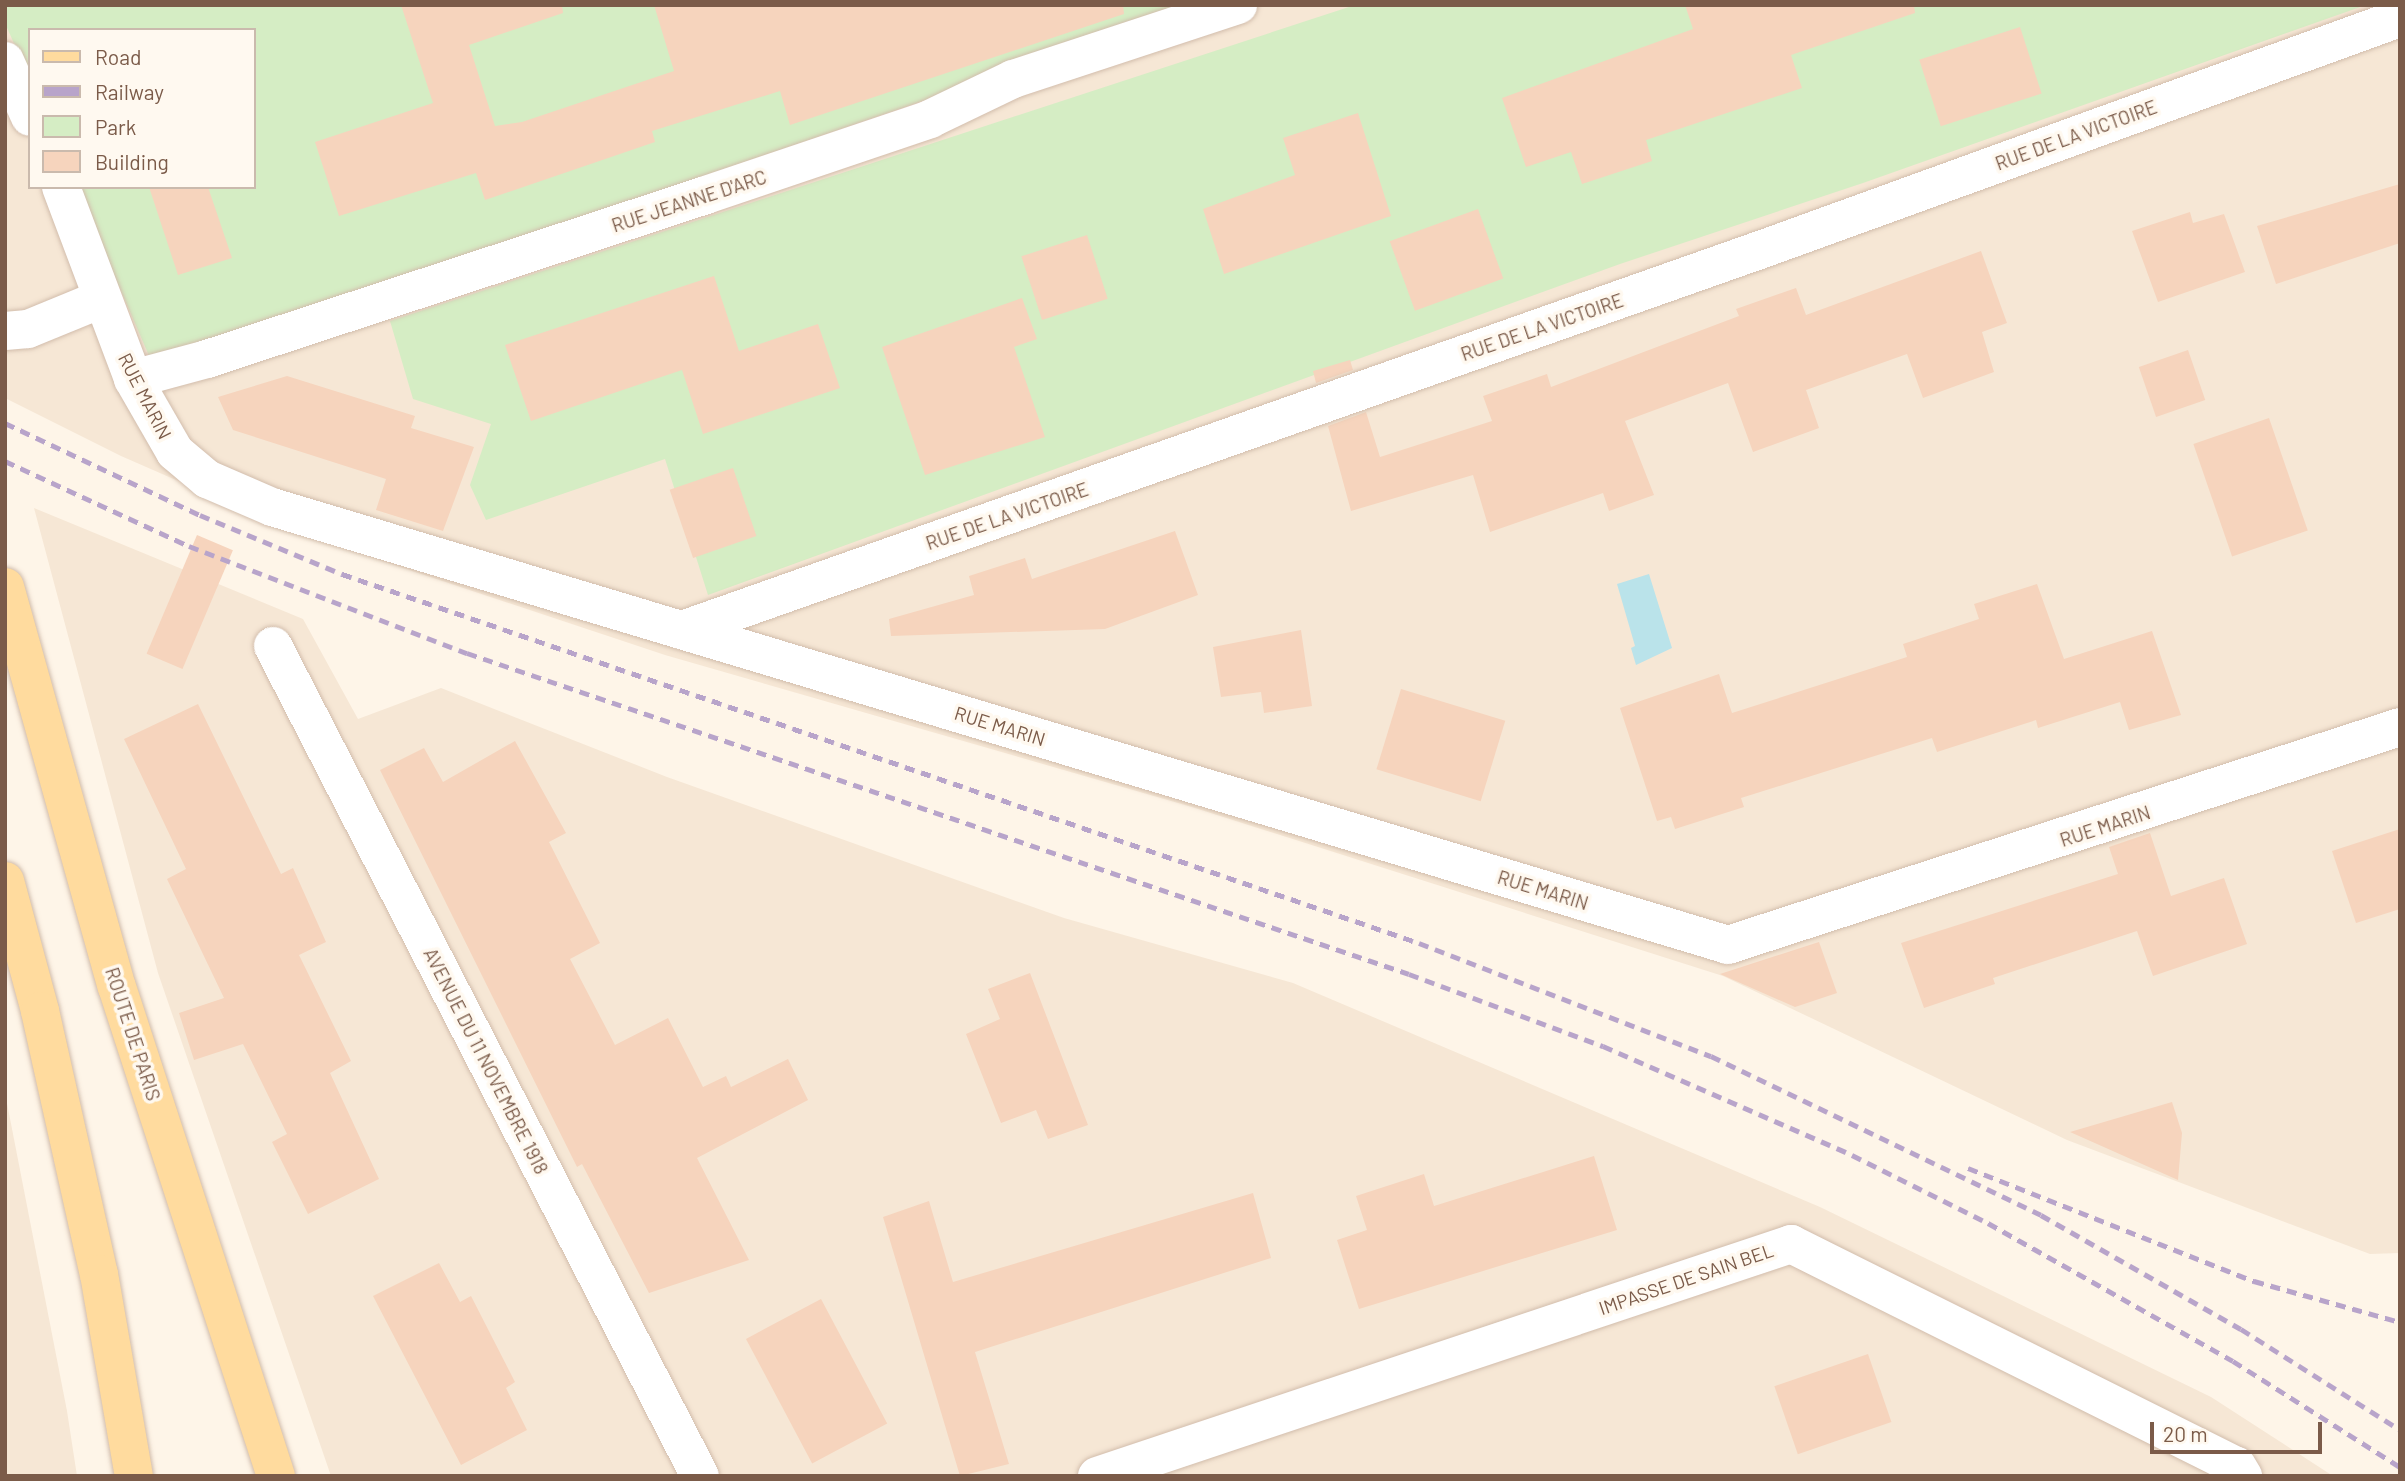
<!DOCTYPE html>
<style>
body{margin:0}
#map{position:relative;width:2405px;height:1481px;overflow:hidden;background:#fef5e8;font-family:Barlow,sans-serif}
div>[style]{position:absolute}
[style*='--x']{left:calc(var(--x)*1px);top:calc(var(--y)*1px);width:calc(var(--w)*1px);rotate:calc(var(--a)*1deg)}
.residential>*{inset:0;background:#f6e7d5}
.green>*{inset:0;background:#d5edc4}
.water>*{inset:0;background:#bae3ea}
.building>*{inset:0;background:#f6d4bd;transform-origin:0 0}
.roads{filter:drop-shadow(0 0 2px #d2bdac) drop-shadow(0 0 2px #d2bdac)}
.minor>*{height:38px;margin:-19px;padding:0 19px;transform-origin:19px;border-radius:19px;background:#fff}
.major>*{height:38px;margin:-19px;padding:0 19px;transform-origin:19px;border-radius:19px;background:#ffdb9e}
.rail>*{height:5px;margin-top:-2.5px;transform-origin:0;background:repeating-linear-gradient(90deg,#b8a4ca 0 10px,transparent 0 17px)}
span{translate:-50% -50%;white-space:nowrap;text-align:center;line-height:1.15;-webkit-text-stroke:7px #fff9f0;paint-order:stroke}
.street-label{font-size:19px;color:#7b5b49}
.frame{position:absolute;inset:0;border:7px solid #7b5b49;pointer-events:none}
.legend{position:absolute;left:28px;top:28px;width:228px;height:161px;box-sizing:border-box;background:#fff9f0;border:2px solid #cabaad;margin:0;padding:9px 12px;list-style:none;font-size:21px;color:#7b5b49}
.legend li{display:flex;align-items:center;gap:14px;height:35px}
.legend b{width:35px;border:2px solid #cabaad}
.scale{position:absolute;left:2150px;top:1422px;width:172px;height:32px;box-sizing:border-box;border:4px solid #7b5b49;border-top:0;padding-left:9px;font-size:21px;line-height:24px;white-space:nowrap;color:#7b5b49;-webkit-text-stroke:5px #fff9f0;paint-order:stroke}
</style>
<div id="map">
<div class="residential">
<div style="clip-path:polygon(evenodd,5px 5px,2400px 5px,2400px 1253px,2370px 1254px,2067px 1140px,1723px 976px,1192px 807px,665px 655px,295px 532px,121px 456px,5px 398px,5px 5px,30px 30px,254px 30px,254px 187px,30px 187px,30px 30px)"></div>
<div style="clip-path:polygon(34px 508px,303px 619px,358px 719px,441px 688px,667px 777px,1064px 918px,1293px 983px,1820px 1207px,2211px 1397px,2333px 1476px,331px 1476px,158px 973px)"></div>
<div style="clip-path:polygon(5px 1093px,67px 1411px,77px 1476px,5px 1476px)"></div>
</div>
<div class="green">
<div style="clip-path:polygon(5px 5px,1202px 5px,153px 365px,76px 187px,254px 187px,254px 30px,30px 30px,30px 80px,5px 23px)"></div>
<div style="clip-path:polygon(1355px 5px,2366px 5px,1863px 183px,1620px 264px,708px 595px,665px 459px,486px 520px,470px 485px,491px 424px,413px 399px,390px 321px)"></div>
</div>
<div class="water">
<div style="clip-path:polygon(1649px 574px,1672px 648px,1636px 665px,1631px 648px,1635px 646px,1617px 584px)"></div>
</div>
<div class="building">
<div style="clip-path:polygon(401px 5px,562px 5px,563px 13px,469px 45px,495px 126px,522px 122px,674px 71px,654px 5px,1123px 5px,1124px 14px,790px 125px,780px 91px,652px 131px,655px 142px,485px 200px,476px 173px,339px 216px,315px 142px,433px 103px)"></div>
<div style="clip-path:polygon(1685px 5px,1914px 5px,1915px 13px,1791px 55px,1802px 88px,1646px 140px,1652px 161px,1582px 184px,1571px 152px,1526px 167px,1502px 98px,1693px 29px)"></div>
<div style="left:2020px;top:27px;width:70px;height:106px;rotate:72deg"></div>
<div style="clip-path:polygon(1358px 113px,1391px 216px,1224px 274px,1203px 209px,1295px 175px,1283px 138px)"></div>
<div style="clip-path:polygon(2400px 184px,2400px 243px,2276px 284px,2257px 226px)"></div>
<div style="clip-path:polygon(149px 187px,208px 187px,232px 258px,178px 275px)"></div>
<div style="left:1478px;top:209px;width:74px;height:94px;rotate:70deg"></div>
<div style="clip-path:polygon(2190px 212px,2193px 223px,2224px 214px,2245px 272px,2158px 302px,2132px 231px)"></div>
<div style="left:1087px;top:235px;width:67px;height:69px;rotate:72deg"></div>
<div style="clip-path:polygon(1981px 251px,2007px 323px,1982px 332px,1994px 372px,1923px 398px,1907px 354px,1806px 390px,1819px 428px,1753px 452px,1728px 383px,1625px 421px,1654px 495px,1609px 511px,1603px 493px,1490px 532px,1473px 475px,1351px 511px,1328px 426px,1366px 412px,1380px 457px,1492px 421px,1483px 396px,1547px 374px,1551px 387px,1739px 316px,1736px 309px,1796px 288px,1806px 315px)"></div>
<div style="clip-path:polygon(714px 276px,739px 351px,818px 324px,840px 388px,703px 434px,682px 370px,531px 421px,505px 345px)"></div>
<div style="clip-path:polygon(1022px 298px,1037px 339px,1014px 347px,1045px 437px,925px 475px,882px 347px)"></div>
<div style="left:2188px;top:350px;width:53px;height:52px;rotate:71deg"></div>
<div style="clip-path:polygon(1350px 360px,1353px 370px,1316px 383px,1313px 371px)"></div>
<div style="clip-path:polygon(287px 376px,415px 416px,411px 428px,474px 447px,443px 531px,376px 510px,386px 479px,233px 430px,218px 397px)"></div>
<div style="left:2269px;top:418px;width:119px;height:80px;rotate:71deg"></div>
<div style="left:733px;top:468px;width:72px;height:67px;rotate:71deg"></div>
<div style="clip-path:polygon(1175px 531px,1198px 595px,1105px 629px,891px 636px,889px 619px,974px 595px,969px 576px,1025px 558px,1032px 579px)"></div>
<div style="left:197px;top:535px;width:39px;height:129px;rotate:23deg"></div>
<div style="clip-path:polygon(2037px 584px,2064px 659px,2152px 631px,2181px 715px,2129px 730px,2120px 702px,2038px 728px,2036px 720px,1937px 752px,1932px 738px,1741px 798px,1744px 807px,1675px 829px,1671px 817px,1657px 821px,1620px 708px,1719px 674px,1732px 713px,1907px 657px,1903px 644px,1979px 619px,1974px 604px)"></div>
<div style="clip-path:polygon(1301px 630px,1312px 706px,1264px 713px,1261px 692px,1221px 697px,1213px 647px)"></div>
<div style="left:1401px;top:689px;width:109px;height:84px;rotate:17deg"></div>
<div style="clip-path:polygon(198px 704px,281px 874px,293px 868px,326px 942px,299px 955px,351px 1061px,330px 1073px,379px 1179px,308px 1214px,272px 1142px,287px 1134px,243px 1044px,194px 1060px,179px 1013px,224px 998px,167px 879px,186px 869px,124px 739px)"></div>
<div style="clip-path:polygon(515px 741px,566px 833px,549px 842px,600px 943px,570px 959px,615px 1045px,668px 1018px,703px 1087px,726px 1076px,731px 1087px,788px 1059px,808px 1100px,697px 1158px,749px 1260px,649px 1293px,582px 1164px,577px 1167px,380px 770px,424px 748px,443px 782px)"></div>
<div style="clip-path:polygon(2400px 829px,2400px 909px,2356px 923px,2332px 851px)"></div>
<div style="clip-path:polygon(2150px 833px,2171px 896px,2224px 878px,2247px 944px,2153px 976px,2137px 931px,1993px 978px,1995px 984px,1924px 1008px,1901px 943px,2118px 874px,2109px 847px)"></div>
<div style="clip-path:polygon(1819px 942px,1837px 993px,1795px 1007px,1720px 974px)"></div>
<div style="clip-path:polygon(1030px 973px,1088px 1125px,1048px 1139px,1036px 1110px,1001px 1123px,966px 1034px,1000px 1019px,988px 989px)"></div>
<div style="clip-path:polygon(2172px 1102px,2182px 1133px,2178px 1180px,2070px 1132px)"></div>
<div style="clip-path:polygon(1594px 1156px,1617px 1230px,1359px 1309px,1337px 1240px,1367px 1230px,1356px 1196px,1424px 1174px,1434px 1206px)"></div>
<div style="clip-path:polygon(1253px 1193px,1271px 1258px,975px 1352px,1009px 1464px,960px 1476px,883px 1217px,929px 1201px,953px 1282px)"></div>
<div style="clip-path:polygon(439px 1263px,460px 1302px,471px 1296px,515px 1382px,506px 1388px,527px 1430px,461px 1465px,373px 1296px)"></div>
<div style="left:821px;top:1299px;width:141px;height:85px;rotate:62deg"></div>
<div style="left:1868px;top:1354px;width:72px;height:99px;rotate:71deg"></div>
</div>
<div class="roads">
<div class="minor">
<div style="--x:5;--y:61;--w:61;--a:65.9"></div>
<div style="--x:61;--y:187;--w:205;--a:69.4"></div>
<div style="--x:133;--y:379;--w:84;--a:60.1"></div>
<div style="--x:175;--y:452;--w:42;--a:40.2"></div>
<div style="--x:207;--y:479;--w:71;--a:23.3"></div>
<div style="--x:272;--y:507;--w:1520;--a:16.74"></div>
<div style="--x:1728;--y:945;--w:706;--a:-17.97"></div>
<div style="--x:5;--y:331;--w:23;--a:-5"></div>
<div style="--x:28;--y:329;--w:79;--a:-22.3"></div>
<div style="--x:133;--y:379;--w:77;--a:-15.1"></div>
<div style="--x:207;--y:359;--w:525;--a:-18.19"></div>
<div style="--x:706;--y:195;--w:237;--a:-18.7"></div>
<div style="--x:930;--y:119;--w:92;--a:-25.7"></div>
<div style="--x:1013;--y:79;--w:237;--a:-18.2"></div>
<div style="--x:682;--y:630;--w:1143;--a:-19.42"></div>
<div style="--x:1760;--y:250;--w:681;--a:-19.93"></div>
<div style="--x:273;--y:646;--w:933;--a:62.78"></div>
<div style="--x:1097;--y:1476;--w:732;--a:-18.48"></div>
<div style="--x:1791;--y:1244;--w:498;--a:26.5"></div>
<div style="--x:2237;--y:1466;--w:12;--a:59"></div>
</div>
<div class="major">
<div style="--x:5;--y:587;--w:415;--a:74.4"></div>
<div style="--x:117;--y:987;--w:514;--a:71.99"></div>
<div style="--x:5;--y:881;--w:135;--a:74.9"></div>
<div style="--x:40;--y:1011;--w:270;--a:77.4"></div>
<div style="--x:99;--y:1274;--w:205;--a:80.2"></div>
</div>
</div>
<div class="rail">
<div style="--x:5;--y:423;--w:216;--a:25.3"></div>
<div style="--x:200;--y:515;--w:154;--a:22.6"></div>
<div style="--x:342;--y:574;--w:1138;--a:18.91"></div>
<div style="--x:1419;--y:943;--w:313;--a:21.2"></div>
<div style="--x:1711;--y:1056;--w:366;--a:25.7"></div>
<div style="--x:2041;--y:1215;--w:230;--a:29.7"></div>
<div style="--x:2241;--y:1329;--w:188;--a:32.4"></div>
<div style="--x:5;--y:461;--w:203;--a:24.8"></div>
<div style="--x:189;--y:546;--w:298;--a:21.1"></div>
<div style="--x:467;--y:653;--w:995;--a:18.82"></div>
<div style="--x:1409;--y:974;--w:207;--a:20.4"></div>
<div style="--x:1603;--y:1046;--w:272;--a:23.6"></div>
<div style="--x:1852;--y:1155;--w:152;--a:26.6"></div>
<div style="--x:1988;--y:1223;--w:281;--a:29.4"></div>
<div style="--x:2233;--y:1361;--w:198;--a:32.4"></div>
<div style="--x:1968;--y:1168;--w:308;--a:21.6"></div>
<div style="--x:2254;--y:1281;--w:152;--a:15.7"></div>
</div>
<div class="street-label">
<span style="left:2076px;top:135px;rotate:-20deg">RUE DE LA VICTOIRE</span>
<span style="left:689px;top:201px;rotate:-18deg">RUE JEANNE D'ARC</span>
<span style="left:1542px;top:327px;rotate:-19deg">RUE DE LA VICTOIRE</span>
<span style="left:145px;top:396px;rotate:63deg">RUE MARIN</span>
<span style="left:1007px;top:516px;rotate:-19deg">RUE DE LA VICTOIRE</span>
<span style="left:1000px;top:726px;rotate:17deg">RUE MARIN</span>
<span style="left:2105px;top:826px;rotate:-18deg">RUE MARIN</span>
<span style="left:1543px;top:890px;rotate:17deg">RUE MARIN</span>
<span style="left:133px;top:1034px;rotate:72deg">ROUTE DE PARIS</span>
<span style="left:486px;top:1061px;rotate:63deg">AVENUE DU 11 NOVEMBRE 1918</span>
<span style="left:1686px;top:1279px;rotate:-19deg">IMPASSE DE SAIN BEL</span>
</div>
<div class="frame"></div>
<ul class="legend">
<li><b style="height:9px;background:#ffdb9e"></b>Road</li>
<li><b style="height:9px;background:#b8a4ca"></b>Railway</li>
<li><b style="height:19px;background:#d5edc4"></b>Park</li>
<li><b style="height:19px;background:#f6d4bd"></b>Building</li>
</ul>
<div class="scale">20 m</div>
</div>
